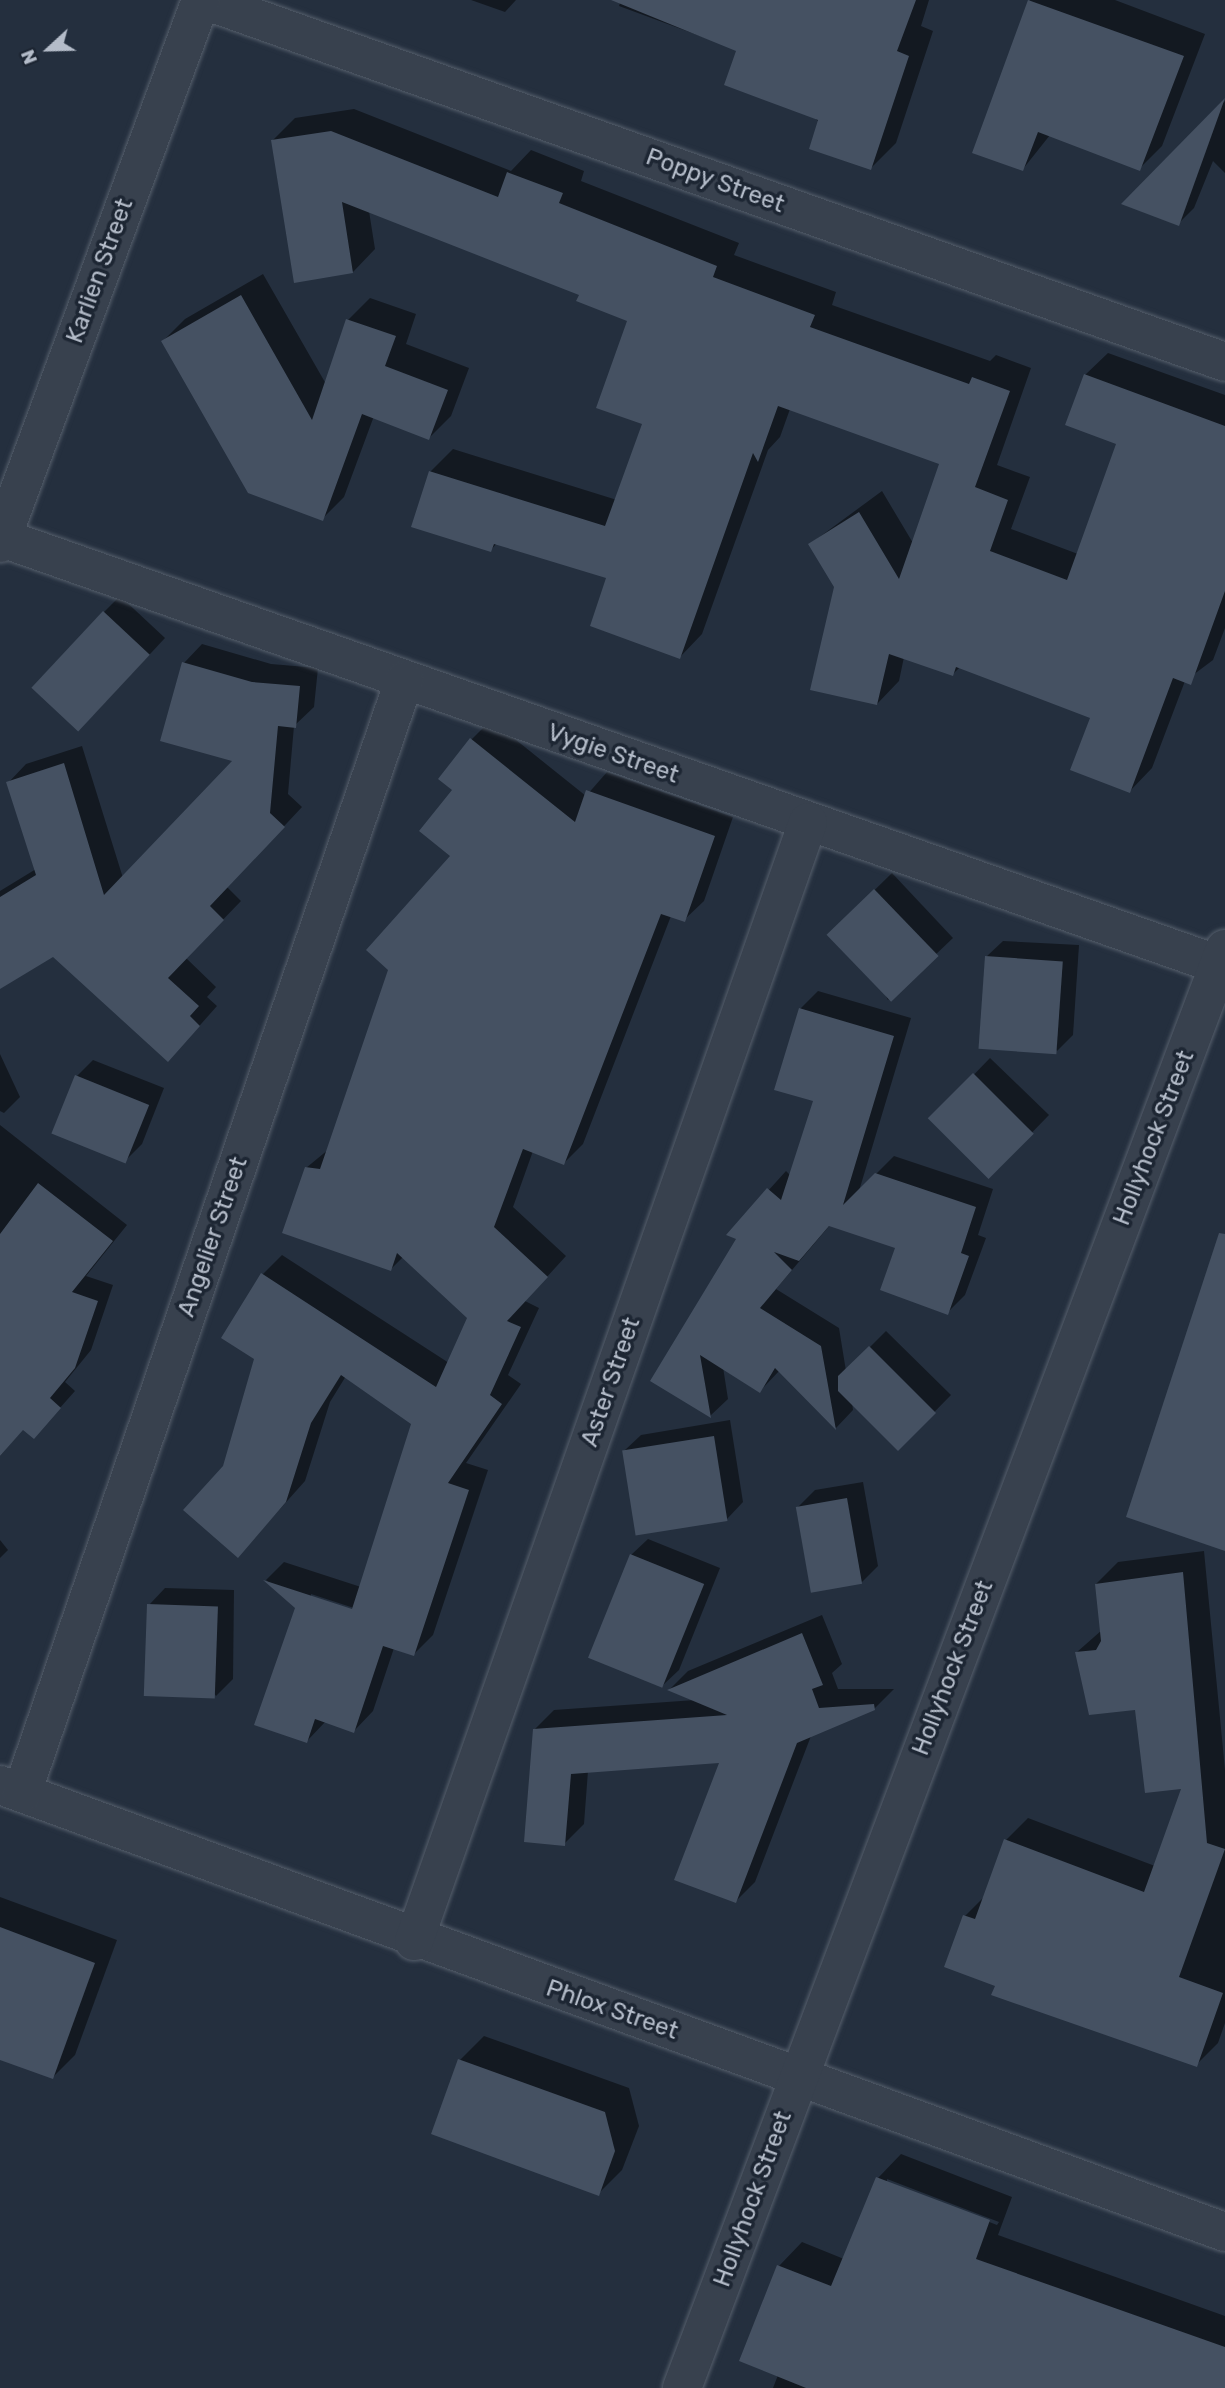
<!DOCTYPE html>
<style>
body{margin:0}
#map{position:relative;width:1225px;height:2388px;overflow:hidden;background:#242f3e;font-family:Rubik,sans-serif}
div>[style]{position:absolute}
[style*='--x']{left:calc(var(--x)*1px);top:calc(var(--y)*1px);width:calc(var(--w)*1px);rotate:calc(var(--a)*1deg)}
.shadow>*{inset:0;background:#0007;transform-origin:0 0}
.building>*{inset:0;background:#455162;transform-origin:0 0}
.roads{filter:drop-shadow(0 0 2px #565f6c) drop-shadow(0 0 2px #565f6c)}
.minor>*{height:38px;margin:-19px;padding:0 19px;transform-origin:19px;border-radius:19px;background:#38414e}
span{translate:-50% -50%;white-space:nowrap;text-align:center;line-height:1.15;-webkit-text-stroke:7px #1d2633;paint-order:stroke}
.street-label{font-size:24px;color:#b4bcc9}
.north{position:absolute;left:14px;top:14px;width:70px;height:70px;-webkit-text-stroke:5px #1d2633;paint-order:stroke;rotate:248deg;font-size:19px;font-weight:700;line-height:28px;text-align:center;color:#b4bcc9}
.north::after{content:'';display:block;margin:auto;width:24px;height:32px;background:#b4bcc9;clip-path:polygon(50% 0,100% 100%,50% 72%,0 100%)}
</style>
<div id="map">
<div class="shadow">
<div style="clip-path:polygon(471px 0,516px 0,505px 12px)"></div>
<div style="clip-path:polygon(621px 0,929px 0,921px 26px,933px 31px,896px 143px,871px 168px,738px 50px,619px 6px)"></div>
<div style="clip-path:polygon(1030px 0,1115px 0,1205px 34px,1162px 146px,1139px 169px,1050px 135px,1023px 169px,974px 151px)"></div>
<div style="clip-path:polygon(1225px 101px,1225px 173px,1213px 161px,1194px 208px,1178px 224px,1124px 203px)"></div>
<div style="clip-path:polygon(354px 109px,511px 171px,531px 150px,584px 171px,581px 181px,739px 243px,734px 255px,836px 292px,832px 305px,990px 361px,996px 355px,1031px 368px,997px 465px,1030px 477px,1011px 529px,1078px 554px,1118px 443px,1085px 375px,1108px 353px,1225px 395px,1225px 628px,1213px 660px,1185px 681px,1152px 768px,1130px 791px,1092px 716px,960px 667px,953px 674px,904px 657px,899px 681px,877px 704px,835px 587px,810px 544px,882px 491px,913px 543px,941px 463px,790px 409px,780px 437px,768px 450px,702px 634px,680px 657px,609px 577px,497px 543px,491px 550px,430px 472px,453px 449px,617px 500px,645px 423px,629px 320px,581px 294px,369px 211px,375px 249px,353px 272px,273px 140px,295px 118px)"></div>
<div style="clip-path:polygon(263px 274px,326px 384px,348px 320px,370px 298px,416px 314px,406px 344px,469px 368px,451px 416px,429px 438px,374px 416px,344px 497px,322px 519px,163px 341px,185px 319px)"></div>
<div style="clip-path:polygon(120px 596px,165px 638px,95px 713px,104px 612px)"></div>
<div style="clip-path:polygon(202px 644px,271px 664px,318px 668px,314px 707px,294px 726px,288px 794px,302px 807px,227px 887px,241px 901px,186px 958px,216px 987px,207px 997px,217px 1006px,186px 1041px,53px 955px,0 977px,0 891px,36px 869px,8px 783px,26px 764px,82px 746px,123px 878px,235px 760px,184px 663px)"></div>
<div style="clip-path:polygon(evenodd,491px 720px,586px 796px,607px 772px,733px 817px,704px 901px,684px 920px,671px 916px,583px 1144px,564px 1163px,533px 1151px,513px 1207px,566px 1256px,525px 1301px,539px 1308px,508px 1375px,521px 1384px,466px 1463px,488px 1470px,433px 1635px,414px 1654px,394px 1648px,373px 1711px,354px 1731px,326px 1721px,307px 1741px,297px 1607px,266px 1580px,284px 1562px,361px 1587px,413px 1424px,346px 1376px,330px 1402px,305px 1481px,238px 1556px,263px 1274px,282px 1255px,449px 1363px,469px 1318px,403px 1257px,391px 1269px,306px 1168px,329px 1149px,452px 856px,454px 790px,472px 739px,491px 720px,311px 1594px,360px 1610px,359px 1614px,311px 1598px,311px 1594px)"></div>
<div style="clip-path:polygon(892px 873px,953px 938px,888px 1000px,845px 919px)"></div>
<div style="clip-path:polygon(1003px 941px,1079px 945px,1073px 1035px,1057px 1051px,986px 957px)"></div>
<div style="clip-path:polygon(818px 991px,911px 1018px,859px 1191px,894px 1156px,993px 1189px,978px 1235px,986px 1238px,965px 1295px,947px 1313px,897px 1247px,830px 1225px,776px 1289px,839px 1328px,846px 1371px,886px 1331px,951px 1395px,898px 1449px,852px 1402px,853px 1410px,836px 1428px,780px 1370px,760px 1391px,723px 1367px,728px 1399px,710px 1416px,652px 1380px,739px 1238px,729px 1234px,786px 1171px,790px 1175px,815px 1100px,800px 1009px)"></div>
<div style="clip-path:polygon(0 1054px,20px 1097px,4px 1113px,0 1111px)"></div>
<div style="left:990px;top:1058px;width:82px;height:86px;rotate:44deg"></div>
<div style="clip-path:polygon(93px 1060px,164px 1088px,142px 1144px,125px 1161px,77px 1076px)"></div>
<div style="clip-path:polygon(0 1125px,127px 1225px,86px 1276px,113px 1285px,91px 1350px,65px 1382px,75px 1391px,34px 1437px,24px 1428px,0 1456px)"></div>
<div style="clip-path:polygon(730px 1420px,743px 1502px,727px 1519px,624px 1451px,641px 1435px)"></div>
<div style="clip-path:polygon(863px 1482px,878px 1566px,861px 1583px,798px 1507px,815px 1490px)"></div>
<div style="clip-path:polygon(648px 1539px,720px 1568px,679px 1670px,662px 1686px,631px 1555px)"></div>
<div style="clip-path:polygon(0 1540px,8px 1550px,0 1558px)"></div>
<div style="clip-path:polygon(1204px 1551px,1225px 1770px,1225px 2023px,1218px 2043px,1196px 2065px,997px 1985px,965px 1916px,986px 1895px,1006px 1840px,1028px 1818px,1155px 1866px,1184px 1787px,1136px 1708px,1077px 1652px,1102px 1630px,1096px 1584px,1118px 1562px)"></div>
<div style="clip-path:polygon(165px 1588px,234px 1590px,233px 1679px,216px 1696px,149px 1605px)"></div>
<div style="clip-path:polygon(822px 1615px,842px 1664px,832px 1673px,838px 1689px,894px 1689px,874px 1709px,811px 1736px,755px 1882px,736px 1901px,721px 1761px,588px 1771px,584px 1824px,564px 1844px,535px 1729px,554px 1710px,695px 1700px,670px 1689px,688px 1671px)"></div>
<div style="clip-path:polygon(0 1897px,117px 1940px,75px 2055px,53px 2077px,0 2058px)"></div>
<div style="clip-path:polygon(484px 2036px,629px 2088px,639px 2126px,622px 2170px,598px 2194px,460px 2060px)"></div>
<div style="clip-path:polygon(evenodd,901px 2154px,1012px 2197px,998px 2235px,1225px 2316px,1225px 2388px,773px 2388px,778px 2375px,741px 2360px,779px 2266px,802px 2242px,844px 2259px,878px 2178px,901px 2154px,887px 2179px,999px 2222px,997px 2225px,887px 2182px,887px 2179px)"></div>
</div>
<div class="building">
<div style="clip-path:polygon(611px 0,916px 0,897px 51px,909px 56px,871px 170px,809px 149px,818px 120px,724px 85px,736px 51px)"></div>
<div style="clip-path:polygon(1028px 0,1184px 56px,1140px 171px,1038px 132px,1023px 171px,972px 153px)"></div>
<div style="clip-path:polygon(1225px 98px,1179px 226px,1121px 204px)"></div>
<div style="clip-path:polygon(331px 131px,498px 197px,507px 172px,563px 193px,559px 203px,717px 266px,713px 277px,815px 315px,810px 327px,969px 384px,972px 377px,1010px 391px,975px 487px,1008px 500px,990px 551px,1067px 580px,1116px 444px,1065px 425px,1084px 374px,1225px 426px,1225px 591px,1191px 685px,1173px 678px,1130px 793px,1070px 770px,1090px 718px,956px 667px,953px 676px,889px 654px,877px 705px,810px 690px,834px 587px,808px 544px,859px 512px,899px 579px,939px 464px,778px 406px,758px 462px,753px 453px,680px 659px,590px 626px,606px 578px,494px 544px,491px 552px,411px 527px,429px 471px,605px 526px,642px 424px,596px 408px,627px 321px,576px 301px,579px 295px,342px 202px,353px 273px,294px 283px,271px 140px)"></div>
<div style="clip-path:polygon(241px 295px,312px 420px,346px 319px,396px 336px,385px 366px,448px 390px,429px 440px,362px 414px,323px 521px,248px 493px,161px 341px)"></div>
<div style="left:103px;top:611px;width:64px;height:105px;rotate:43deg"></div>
<div style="clip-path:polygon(182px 662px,252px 682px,300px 686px,296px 728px,278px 726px,270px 813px,285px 827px,210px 906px,224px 920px,168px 978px,199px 1006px,190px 1016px,200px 1026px,168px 1062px,53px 957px,0 989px,0 897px,36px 875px,6px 782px,64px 763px,104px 895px,232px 761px,160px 741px)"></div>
<div style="clip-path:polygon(470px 738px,575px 822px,586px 790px,715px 836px,685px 922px,661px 914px,564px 1165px,523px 1149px,494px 1227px,548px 1277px,507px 1321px,521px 1327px,490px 1395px,502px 1404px,448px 1483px,469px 1490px,414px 1656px,383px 1646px,354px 1733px,315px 1719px,307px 1743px,254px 1725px,295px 1608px,263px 1580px,352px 1609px,411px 1424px,341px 1375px,311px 1423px,286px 1502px,238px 1558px,183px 1510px,223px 1466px,254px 1359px,221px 1338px,261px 1273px,436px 1387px,467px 1318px,397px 1253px,391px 1271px,282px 1233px,305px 1167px,320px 1169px,388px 970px,366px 950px,450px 856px,419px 831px,452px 790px,438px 779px)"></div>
<div style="left:874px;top:889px;width:93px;height:66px;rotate:46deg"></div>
<div style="left:985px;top:956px;width:78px;height:93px;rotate:4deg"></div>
<div style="clip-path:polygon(799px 1008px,894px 1036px,843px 1205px,875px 1173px,976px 1207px,961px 1253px,969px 1256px,948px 1315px,880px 1290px,895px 1248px,829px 1226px,799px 1261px,774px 1252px,792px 1270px,760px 1308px,821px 1346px,836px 1430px,775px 1368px,760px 1393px,700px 1355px,711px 1418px,650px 1381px,736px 1239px,726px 1235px,767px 1188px,781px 1200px,813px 1101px,774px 1090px)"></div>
<div style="left:973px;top:1073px;width:86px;height:64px;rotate:45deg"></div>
<div style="left:75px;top:1075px;width:80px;height:63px;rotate:22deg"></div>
<div style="clip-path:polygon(38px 1183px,113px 1241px,72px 1292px,98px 1301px,75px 1368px,50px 1398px,61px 1408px,34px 1439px,23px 1430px,0 1456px,0 1234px)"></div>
<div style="clip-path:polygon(1219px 1233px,1225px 1234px,1225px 1551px,1126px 1517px)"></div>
<div style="clip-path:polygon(869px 1346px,936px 1413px,898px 1451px,838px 1391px,838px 1376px)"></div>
<div style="left:714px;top:1436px;width:86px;height:93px;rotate:81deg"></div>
<div style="left:847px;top:1498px;width:87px;height:52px;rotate:80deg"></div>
<div style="left:630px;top:1554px;width:80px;height:112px;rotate:22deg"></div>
<div style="clip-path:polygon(1183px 1572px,1207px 1843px,1225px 1849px,1179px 1977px,1223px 1993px,1197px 2067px,991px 1995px,995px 1986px,944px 1967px,963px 1915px,975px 1919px,1004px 1839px,1144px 1892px,1181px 1789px,1145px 1793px,1135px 1710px,1089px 1715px,1075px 1652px,1096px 1650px,1101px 1641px,1095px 1584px)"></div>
<div style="left:147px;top:1604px;width:71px;height:92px;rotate:2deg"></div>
<div style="clip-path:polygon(802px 1633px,823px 1685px,812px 1689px,819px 1708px,874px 1704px,875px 1710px,797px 1743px,736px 1903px,674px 1880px,719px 1763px,571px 1774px,565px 1846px,524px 1842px,533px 1729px,727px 1715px,667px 1690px)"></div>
<div style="clip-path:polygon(0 1927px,95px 1963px,53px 2079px,0 2060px)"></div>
<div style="clip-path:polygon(458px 2059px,605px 2112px,615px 2151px,599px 2196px,431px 2134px)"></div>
<div style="clip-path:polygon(876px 2177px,990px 2220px,976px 2259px,1225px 2347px,1225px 2388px,806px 2388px,739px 2361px,777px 2265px,831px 2286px)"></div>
</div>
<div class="roads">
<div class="minor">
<div style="--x:204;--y:0;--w:1083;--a:19.52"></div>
<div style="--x:2;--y:538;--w:1296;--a:19.33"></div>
<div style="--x:0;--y:543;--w:579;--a:-69.69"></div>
<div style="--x:0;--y:1785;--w:1304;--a:20.05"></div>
<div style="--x:22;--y:1793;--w:1176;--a:-71.04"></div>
<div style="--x:414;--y:1941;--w:1186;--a:-70.6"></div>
<div style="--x:682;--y:2388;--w:1538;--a:-69.33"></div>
</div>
</div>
<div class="street-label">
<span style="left:715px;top:181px;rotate:20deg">Poppy Street</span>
<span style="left:100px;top:271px;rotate:-70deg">Karlien Street</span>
<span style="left:613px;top:754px;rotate:19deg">Vygie Street</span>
<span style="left:1154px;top:1138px;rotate:-69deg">Hollyhock Street</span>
<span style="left:213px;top:1237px;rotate:-71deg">Angelier Street</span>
<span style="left:611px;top:1382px;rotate:-71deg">Aster Street</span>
<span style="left:953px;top:1668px;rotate:-69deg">Hollyhock Street</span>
<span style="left:612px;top:2010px;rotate:19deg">Phlox Street</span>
<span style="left:753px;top:2199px;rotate:-70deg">Hollyhock Street</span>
</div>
<div class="north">N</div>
</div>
